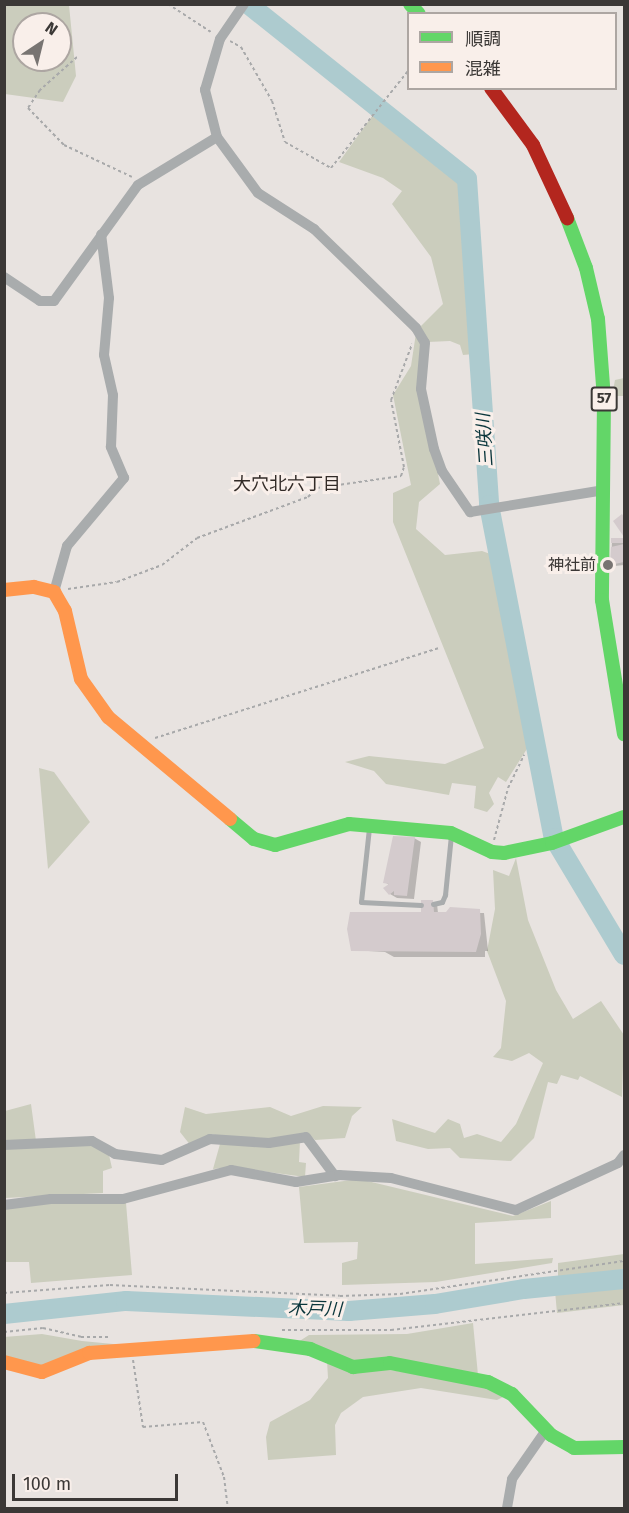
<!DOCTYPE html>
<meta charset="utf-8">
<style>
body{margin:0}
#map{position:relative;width:629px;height:1513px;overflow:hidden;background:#e8e3e0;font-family:"Fira Sans","Noto Sans JP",sans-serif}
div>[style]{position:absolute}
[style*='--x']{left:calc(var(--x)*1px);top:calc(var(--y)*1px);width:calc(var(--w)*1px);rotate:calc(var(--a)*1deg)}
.green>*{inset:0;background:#cbcdbd}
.shadow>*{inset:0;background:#0003}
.river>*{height:20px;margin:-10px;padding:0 10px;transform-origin:10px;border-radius:10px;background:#adcbcf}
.building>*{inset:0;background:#d4cbcd;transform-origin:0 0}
.path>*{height:2px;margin-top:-1px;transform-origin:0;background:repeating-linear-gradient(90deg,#a8a9aa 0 3px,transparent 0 6px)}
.lane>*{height:5px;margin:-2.5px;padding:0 2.5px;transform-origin:2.5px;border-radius:2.5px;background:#a9acad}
.street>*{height:10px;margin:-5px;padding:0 5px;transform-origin:5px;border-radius:5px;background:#a9acad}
.fast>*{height:14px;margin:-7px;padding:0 7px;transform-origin:7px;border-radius:7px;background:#63d668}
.slow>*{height:14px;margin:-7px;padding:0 7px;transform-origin:7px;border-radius:7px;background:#ff974d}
.jam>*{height:14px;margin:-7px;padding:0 7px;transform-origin:7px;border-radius:7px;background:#b3261e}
.dots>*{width:16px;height:16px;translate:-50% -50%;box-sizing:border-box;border:3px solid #f9efea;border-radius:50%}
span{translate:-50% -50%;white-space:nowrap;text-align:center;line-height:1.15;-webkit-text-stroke:6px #f9efea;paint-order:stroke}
.shield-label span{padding:2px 4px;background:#f9efea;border:2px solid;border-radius:4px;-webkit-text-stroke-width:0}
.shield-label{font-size:15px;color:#3b3836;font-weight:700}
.poi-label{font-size:16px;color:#3b3836}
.right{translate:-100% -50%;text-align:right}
.water-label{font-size:18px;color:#09353b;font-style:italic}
.neighbourhood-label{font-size:18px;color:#322b27}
.frame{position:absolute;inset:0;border:6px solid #3b3836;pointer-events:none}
.legend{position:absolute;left:407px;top:12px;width:210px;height:78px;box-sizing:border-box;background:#f9efea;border:2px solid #ada6a2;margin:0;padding:8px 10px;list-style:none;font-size:18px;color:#3b3836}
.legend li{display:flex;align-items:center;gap:12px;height:30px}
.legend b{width:30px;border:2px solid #ada6a2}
.north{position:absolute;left:12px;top:12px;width:60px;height:60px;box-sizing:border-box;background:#f9efea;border:2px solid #ada6a2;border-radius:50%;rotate:35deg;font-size:16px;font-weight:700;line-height:24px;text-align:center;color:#3b3836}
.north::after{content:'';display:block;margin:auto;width:21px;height:27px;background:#787472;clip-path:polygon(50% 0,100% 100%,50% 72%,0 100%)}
.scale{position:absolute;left:12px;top:1474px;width:166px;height:27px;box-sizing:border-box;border:3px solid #3b3836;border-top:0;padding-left:8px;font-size:18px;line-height:21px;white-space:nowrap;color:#3b3836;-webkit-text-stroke:4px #f9efea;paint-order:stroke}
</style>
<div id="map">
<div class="green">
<div style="clip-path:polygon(evenodd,5px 4px,69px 5px,76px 76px,63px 102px,5px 94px,5px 4px,24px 24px,60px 24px,60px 60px,24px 60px,24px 24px)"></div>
<div style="clip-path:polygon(375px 112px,459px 179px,474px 354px,463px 355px,460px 345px,450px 341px,428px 342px,419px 328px,443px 304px,431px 257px,392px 204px,402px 191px,383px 178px,339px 162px)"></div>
<div style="clip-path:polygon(416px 333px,423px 345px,419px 378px,440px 484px,419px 502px,416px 529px,445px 555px,482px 551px,496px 556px,530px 744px,506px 782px,498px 777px,489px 793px,494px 804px,487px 812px,474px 808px,476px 786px,452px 783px,449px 795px,386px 784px,374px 771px,345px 762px,369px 756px,445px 764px,484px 748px,393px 522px,393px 493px,411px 485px,393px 395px,411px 366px)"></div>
<div style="clip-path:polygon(624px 378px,624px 396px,612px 396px,615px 380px)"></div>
<div style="clip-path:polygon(39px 768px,54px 772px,90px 822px,48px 869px)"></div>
<div style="clip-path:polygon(516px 858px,528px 920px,556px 990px,573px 1019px,601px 1001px,624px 1035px,622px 1097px,580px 1076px,578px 1080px,561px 1075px,557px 1084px,548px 1082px,534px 1138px,511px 1161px,460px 1158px,450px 1148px,428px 1149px,396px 1141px,392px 1119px,435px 1133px,448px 1119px,460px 1124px,464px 1138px,477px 1134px,501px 1142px,516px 1124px,543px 1063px,529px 1053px,512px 1061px,493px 1057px,501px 1048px,506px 1001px,487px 951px,495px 909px,493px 870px,509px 876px)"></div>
<div style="clip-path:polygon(31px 1104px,36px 1141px,91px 1144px,109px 1155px,112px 1168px,103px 1171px,103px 1193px,5px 1198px,5px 1111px)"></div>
<div style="clip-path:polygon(323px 1106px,362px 1107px,352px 1116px,345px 1138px,315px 1140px,306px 1132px,281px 1140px,224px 1138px,212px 1134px,191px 1146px,180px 1132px,185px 1107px,206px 1114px,270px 1107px,291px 1116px)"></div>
<div style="clip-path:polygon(300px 1141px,299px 1162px,306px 1163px,305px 1177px,233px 1167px,213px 1169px,220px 1144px)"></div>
<div style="clip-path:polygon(359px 1179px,513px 1216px,551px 1201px,551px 1218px,475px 1223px,475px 1264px,553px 1258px,552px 1263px,436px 1282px,342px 1285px,342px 1263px,357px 1259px,358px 1242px,304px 1243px,299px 1187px)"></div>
<div style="clip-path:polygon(51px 1203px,126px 1203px,132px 1275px,31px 1283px,29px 1262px,5px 1262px,4px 1209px)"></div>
<div style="clip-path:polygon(624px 1254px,624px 1278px,558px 1282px,558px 1263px)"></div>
<div style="clip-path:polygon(624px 1287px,624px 1305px,557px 1313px,555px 1291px)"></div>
<div style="clip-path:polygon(473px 1323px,478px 1375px,353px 1361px,298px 1342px,309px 1335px,407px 1334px)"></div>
<div style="clip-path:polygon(42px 1334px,82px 1341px,134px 1346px,42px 1367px,5px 1357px,4px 1337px)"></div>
<div style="clip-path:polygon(327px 1361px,473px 1382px,507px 1395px,497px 1400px,421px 1388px,363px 1397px,341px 1413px,335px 1425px,336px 1455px,268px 1460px,266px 1437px,270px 1422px,310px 1400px,328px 1378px)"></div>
</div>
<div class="shadow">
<div style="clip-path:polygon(623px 539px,624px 565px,615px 566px,611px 564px,612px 541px)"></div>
<div style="clip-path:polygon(414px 838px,421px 842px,414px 899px,397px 898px,390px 894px,389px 885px,385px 882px)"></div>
<div style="clip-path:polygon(437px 904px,438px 913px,484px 913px,488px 951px,485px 951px,485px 957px,394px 957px,385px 952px,352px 950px)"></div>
</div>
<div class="river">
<div style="--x:248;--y:4;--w:280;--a:38.6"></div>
<div style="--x:467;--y:179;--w:327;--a:86.1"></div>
<div style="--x:489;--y:505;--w:339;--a:79"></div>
<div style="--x:554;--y:838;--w:136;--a:59.1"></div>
<div style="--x:4;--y:1314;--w:123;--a:-6.1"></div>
<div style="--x:126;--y:1301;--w:223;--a:2.6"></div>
<div style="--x:349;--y:1311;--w:86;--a:-4.7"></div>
<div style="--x:435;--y:1304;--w:90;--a:-9.6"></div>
<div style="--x:524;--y:1289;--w:100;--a:-5.7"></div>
</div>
<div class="building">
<div style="clip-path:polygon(622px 514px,624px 517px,624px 537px,613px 521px)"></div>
<div style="left:624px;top:538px;width:5px;height:13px;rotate:90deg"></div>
<div style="clip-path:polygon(624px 544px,624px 562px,610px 565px,611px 547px)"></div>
<div style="clip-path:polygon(393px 836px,415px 837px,407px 896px,394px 895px,394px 891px,389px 895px,383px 888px,389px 884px,383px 883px)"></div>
<div style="clip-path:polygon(421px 900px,433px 900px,434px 912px,446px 912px,450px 907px,480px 909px,481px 934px,476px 952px,351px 951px,347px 929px,350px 912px,421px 912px)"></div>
</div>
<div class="path">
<div style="--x:168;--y:4;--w:51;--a:33.1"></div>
<div style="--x:230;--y:41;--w:13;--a:29"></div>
<div style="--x:241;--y:47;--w:62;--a:60.1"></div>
<div style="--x:272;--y:101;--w:43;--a:72.4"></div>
<div style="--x:285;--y:142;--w:53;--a:29.5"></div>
<div style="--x:331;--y:168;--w:124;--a:-51.6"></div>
<div style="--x:77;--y:57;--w:50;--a:138.3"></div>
<div style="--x:40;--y:90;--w:22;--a:124"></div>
<div style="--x:28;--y:108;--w:52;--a:45.8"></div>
<div style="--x:64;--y:145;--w:75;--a:25.2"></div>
<div style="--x:68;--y:589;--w:49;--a:-8.1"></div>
<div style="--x:117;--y:582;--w:48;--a:-20.7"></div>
<div style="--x:162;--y:565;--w:44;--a:-37.6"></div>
<div style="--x:197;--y:538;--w:118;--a:-20.3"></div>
<div style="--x:308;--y:497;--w:13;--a:-45"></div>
<div style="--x:317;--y:488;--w:85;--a:-8.1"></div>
<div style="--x:401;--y:476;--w:9;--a:-72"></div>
<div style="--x:404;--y:467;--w:68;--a:-101"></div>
<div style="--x:391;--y:400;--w:60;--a:-69.4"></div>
<div style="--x:155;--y:738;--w:297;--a:-17.6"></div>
<div style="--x:494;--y:840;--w:54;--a:-74.9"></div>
<div style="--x:508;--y:788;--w:37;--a:-64"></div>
<div style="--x:4;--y:1293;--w:106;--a:-4.3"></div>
<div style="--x:110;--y:1285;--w:230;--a:2.7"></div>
<div style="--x:340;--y:1296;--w:60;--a:-1.9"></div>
<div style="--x:400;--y:1294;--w:226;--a:-8.4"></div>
<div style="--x:282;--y:1330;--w:109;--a:0"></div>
<div style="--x:391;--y:1330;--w:235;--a:-6.6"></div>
<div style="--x:4;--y:1332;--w:39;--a:-6"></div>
<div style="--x:43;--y:1328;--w:39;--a:13"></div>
<div style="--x:81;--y:1337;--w:27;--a:0"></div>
<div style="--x:133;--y:1360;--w:68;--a:81.5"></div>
<div style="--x:143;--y:1427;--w:60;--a:-4.8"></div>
<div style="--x:203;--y:1422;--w:59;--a:69.1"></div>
<div style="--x:224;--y:1477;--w:31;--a:83"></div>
</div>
<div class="lane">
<div style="--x:369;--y:828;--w:74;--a:96.2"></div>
<div style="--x:361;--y:902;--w:60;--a:2.9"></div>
<div style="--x:433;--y:904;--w:9;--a:-13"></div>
<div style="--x:442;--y:902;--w:8;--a:-67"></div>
<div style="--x:445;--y:895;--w:60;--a:-84.3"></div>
</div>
<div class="street">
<div style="--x:217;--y:137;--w:69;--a:53.8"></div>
<div style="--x:258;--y:193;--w:67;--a:32.7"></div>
<div style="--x:314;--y:229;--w:142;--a:44.1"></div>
<div style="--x:416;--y:328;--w:17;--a:59"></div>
<div style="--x:425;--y:343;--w:46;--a:95"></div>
<div style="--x:421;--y:389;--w:61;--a:77.8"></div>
<div style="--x:434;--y:449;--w:23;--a:70"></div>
<div style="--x:442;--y:471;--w:50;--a:55.7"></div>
<div style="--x:470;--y:512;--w:136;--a:-9.3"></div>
<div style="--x:4;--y:277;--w:43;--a:33.7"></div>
<div style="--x:40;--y:301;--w:14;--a:0"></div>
<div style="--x:54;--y:301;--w:143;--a:-54.1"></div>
<div style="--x:138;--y:185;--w:92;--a:-31.3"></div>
<div style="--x:217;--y:137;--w:49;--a:-104.3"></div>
<div style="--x:205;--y:90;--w:53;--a:-73.6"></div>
<div style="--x:220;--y:39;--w:42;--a:-55.6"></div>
<div style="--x:54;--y:592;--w:48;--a:-74.2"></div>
<div style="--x:67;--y:546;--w:89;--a:-50"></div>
<div style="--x:124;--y:478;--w:34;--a:-113"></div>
<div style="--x:111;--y:447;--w:52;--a:-87.8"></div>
<div style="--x:113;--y:395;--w:41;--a:-102.7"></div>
<div style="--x:104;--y:355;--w:57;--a:-85"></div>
<div style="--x:109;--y:298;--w:64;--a:-97.1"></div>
<div style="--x:4;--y:1145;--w:88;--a:-2.6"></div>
<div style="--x:92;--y:1141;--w:26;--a:29"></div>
<div style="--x:115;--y:1154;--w:47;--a:7.3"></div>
<div style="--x:162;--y:1160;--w:52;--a:-23.6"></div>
<div style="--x:210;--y:1139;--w:59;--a:3.9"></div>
<div style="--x:269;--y:1143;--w:37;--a:-9"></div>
<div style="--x:306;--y:1137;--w:49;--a:53.4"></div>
<div style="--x:4;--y:1205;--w:47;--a:-7.3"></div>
<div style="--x:51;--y:1199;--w:72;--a:0"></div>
<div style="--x:123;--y:1199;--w:112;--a:-15"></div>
<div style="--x:231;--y:1170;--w:66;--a:10.5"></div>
<div style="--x:296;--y:1182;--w:44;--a:-9.2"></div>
<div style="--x:339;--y:1175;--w:52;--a:3.3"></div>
<div style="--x:391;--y:1178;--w:129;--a:14.4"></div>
<div style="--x:516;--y:1210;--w:112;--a:-24.7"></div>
<div style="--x:618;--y:1163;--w:10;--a:-53"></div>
<div style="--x:507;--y:1508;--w:29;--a:-80"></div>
<div style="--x:512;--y:1479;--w:60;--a:-55.2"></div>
</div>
<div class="fast">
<div style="--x:410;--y:4;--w:13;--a:48"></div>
<div style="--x:567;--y:218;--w:53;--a:69.2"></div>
<div style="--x:586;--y:268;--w:52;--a:76.8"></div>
<div style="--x:598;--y:319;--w:80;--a:85.7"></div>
<div style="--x:604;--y:399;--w:201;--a:90.6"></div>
<div style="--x:602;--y:600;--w:136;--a:80.7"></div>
<div style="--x:230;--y:819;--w:31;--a:40"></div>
<div style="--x:254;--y:839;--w:22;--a:16"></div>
<div style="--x:275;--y:845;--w:77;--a:-15.8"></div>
<div style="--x:349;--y:824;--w:102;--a:5"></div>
<div style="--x:451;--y:833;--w:45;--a:24.9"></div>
<div style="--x:492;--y:852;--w:12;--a:5"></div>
<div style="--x:504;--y:853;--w:49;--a:-11.8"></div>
<div style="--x:552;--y:843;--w:77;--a:-19.9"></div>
<div style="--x:254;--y:1341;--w:57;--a:8.1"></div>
<div style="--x:310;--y:1349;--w:47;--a:22.7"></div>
<div style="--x:353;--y:1367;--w:37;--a:-6"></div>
<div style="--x:390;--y:1363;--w:100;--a:11"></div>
<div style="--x:488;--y:1382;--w:27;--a:27"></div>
<div style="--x:512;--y:1394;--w:57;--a:46.4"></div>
<div style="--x:551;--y:1435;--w:26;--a:29"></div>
<div style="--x:574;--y:1448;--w:50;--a:-1.1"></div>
</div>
<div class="slow">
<div style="--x:4;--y:590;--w:30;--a:-6"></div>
<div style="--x:34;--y:587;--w:21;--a:14"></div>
<div style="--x:54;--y:592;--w:22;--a:60"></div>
<div style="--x:65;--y:611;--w:70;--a:76.8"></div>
<div style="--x:81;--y:679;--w:47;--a:54.6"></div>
<div style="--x:108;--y:717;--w:159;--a:39.9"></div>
<div style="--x:4;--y:1362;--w:39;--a:15"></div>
<div style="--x:42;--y:1372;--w:51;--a:-22"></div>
<div style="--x:89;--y:1353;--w:165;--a:-4.2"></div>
</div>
<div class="jam">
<div style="--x:491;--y:88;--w:71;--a:53.6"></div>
<div style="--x:533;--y:145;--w:81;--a:65"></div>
</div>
<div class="dots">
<div style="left:608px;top:565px;background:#787472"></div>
</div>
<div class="shield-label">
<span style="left:604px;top:399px">57</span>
</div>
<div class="poi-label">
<span class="right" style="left:596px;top:565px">神社前</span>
</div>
<div class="water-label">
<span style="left:485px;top:440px;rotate:-94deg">三咲川</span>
<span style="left:315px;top:1309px;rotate:2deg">木戸川</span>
</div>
<div class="neighbourhood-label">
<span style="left:287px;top:484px">大穴北六丁目</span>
</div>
<div class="frame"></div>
<ul class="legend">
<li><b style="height:8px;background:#63d668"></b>順調</li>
<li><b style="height:8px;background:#ff974d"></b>混雑</li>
</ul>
<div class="north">N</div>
<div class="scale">100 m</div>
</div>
